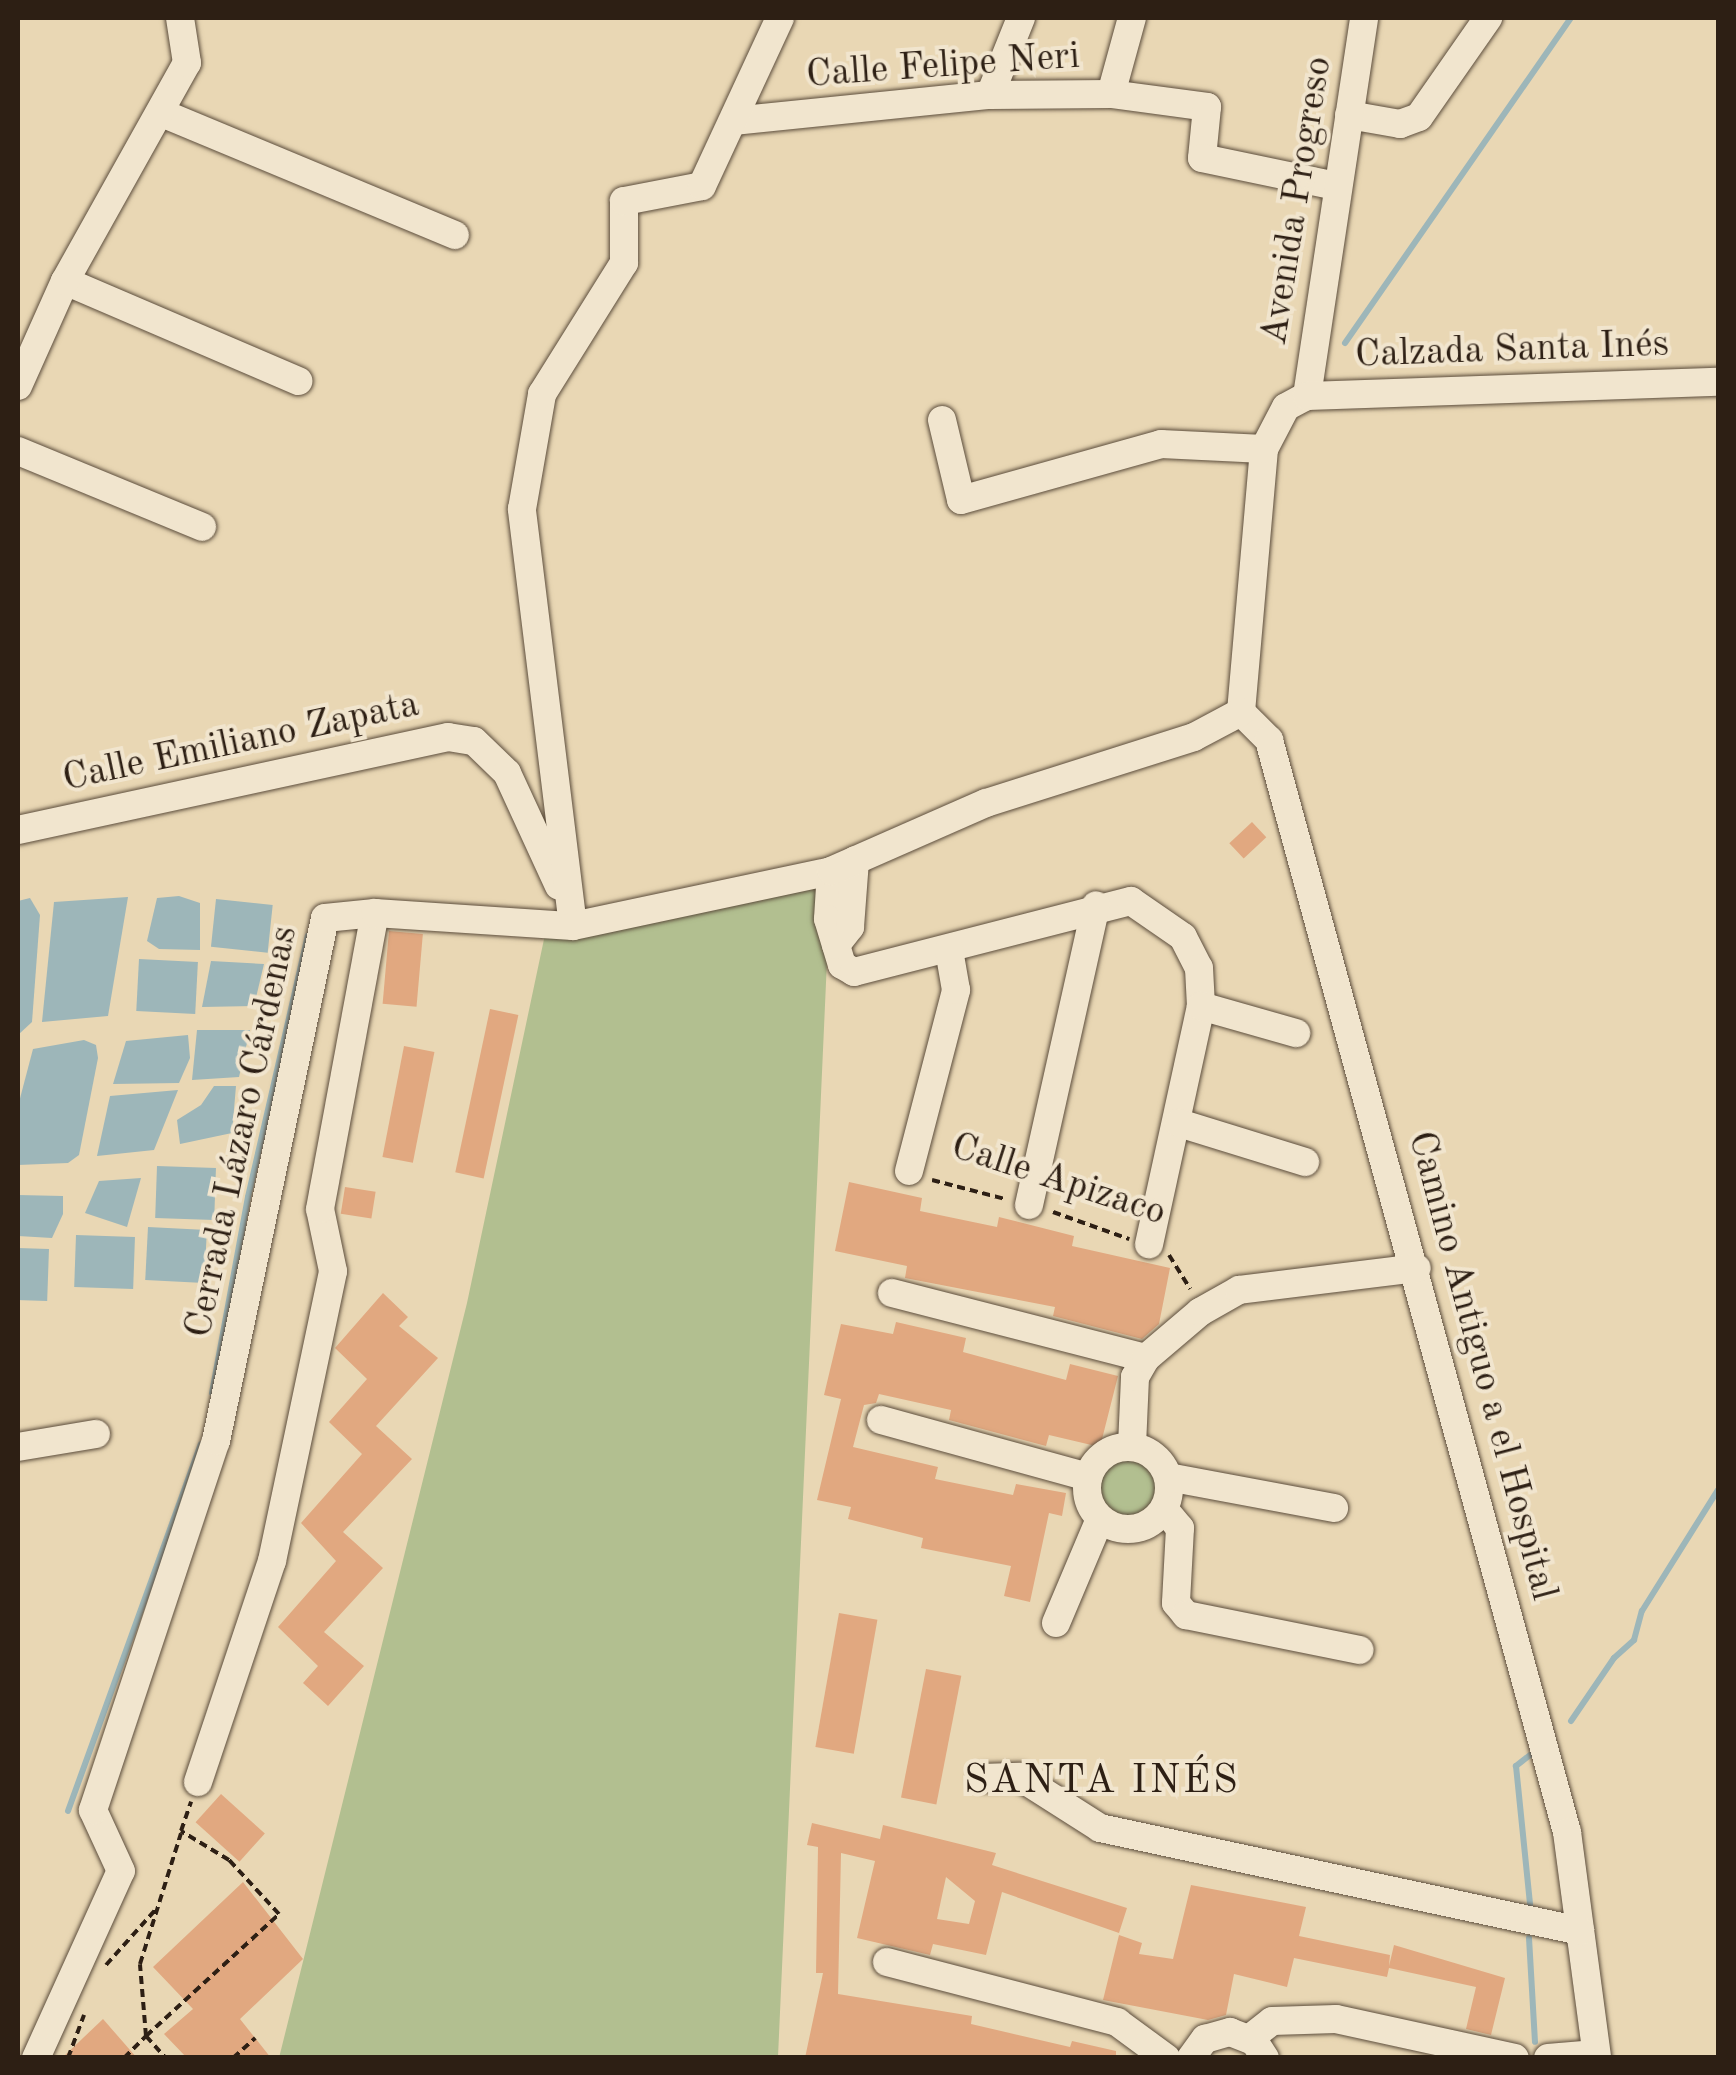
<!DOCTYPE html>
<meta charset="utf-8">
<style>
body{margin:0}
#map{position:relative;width:1736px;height:2075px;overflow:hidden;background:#e9d7b4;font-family:"Old Standard TT",serif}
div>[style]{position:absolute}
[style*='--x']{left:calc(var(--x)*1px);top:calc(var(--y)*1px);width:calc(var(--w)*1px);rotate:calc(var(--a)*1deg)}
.green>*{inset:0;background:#b2bf90}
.round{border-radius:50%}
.water>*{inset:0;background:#9db6b9;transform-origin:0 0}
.stream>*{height:6px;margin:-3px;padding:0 3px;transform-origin:3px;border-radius:3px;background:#9db6b9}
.building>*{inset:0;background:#e1a880;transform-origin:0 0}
.path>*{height:4px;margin-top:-2px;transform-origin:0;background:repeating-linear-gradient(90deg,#2d1f14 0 8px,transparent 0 13px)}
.roads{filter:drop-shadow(0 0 2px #5c4d3c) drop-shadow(0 0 2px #5c4d3c)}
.minor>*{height:28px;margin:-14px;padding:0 14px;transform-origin:14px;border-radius:14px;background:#f1e5ce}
.minor>.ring{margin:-14px;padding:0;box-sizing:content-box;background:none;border:28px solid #f1e5ce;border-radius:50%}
span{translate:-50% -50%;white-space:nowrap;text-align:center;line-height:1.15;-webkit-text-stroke:8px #f1e5ce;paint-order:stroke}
.street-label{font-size:38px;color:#2d1f14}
.neighbourhood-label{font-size:40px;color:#2d1f14;letter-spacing:2.5px}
.frame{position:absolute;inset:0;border:20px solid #2d1f14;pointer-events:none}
</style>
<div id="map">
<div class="green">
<div style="clip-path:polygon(831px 871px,778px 2057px,279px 2058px,467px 1303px,547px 925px)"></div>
<div class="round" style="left:1097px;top:1458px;width:62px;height:62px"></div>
</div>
<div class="water">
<div style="clip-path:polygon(179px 896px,200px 903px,200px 950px,159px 949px,147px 941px,157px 898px)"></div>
<div style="clip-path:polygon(128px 897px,108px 1016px,42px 1022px,54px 902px)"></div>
<div style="clip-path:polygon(30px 898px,40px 915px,32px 1022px,18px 1035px,18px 901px)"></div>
<div style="left:216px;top:899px;width:57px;height:48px;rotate:6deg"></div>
<div style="left:139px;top:959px;width:59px;height:52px;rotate:3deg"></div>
<div style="clip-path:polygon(211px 961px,264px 964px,254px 1006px,202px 1007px)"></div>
<div style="clip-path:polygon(197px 1030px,250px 1030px,239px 1077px,192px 1080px)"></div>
<div style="clip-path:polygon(188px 1035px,190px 1058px,179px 1083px,113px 1084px,126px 1041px)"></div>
<div style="clip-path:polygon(84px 1040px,96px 1045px,98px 1058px,79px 1155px,68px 1163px,18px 1165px,18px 1106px,33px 1049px)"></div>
<div style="clip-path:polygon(214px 1086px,236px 1086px,232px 1133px,180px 1144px,177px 1120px,201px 1105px)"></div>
<div style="clip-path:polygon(178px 1090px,154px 1150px,97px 1156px,110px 1096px)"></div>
<div style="left:157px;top:1166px;width:59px;height:52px;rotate:2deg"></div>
<div style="clip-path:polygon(141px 1178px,127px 1227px,85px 1213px,99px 1181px)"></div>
<div style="clip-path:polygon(18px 1195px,63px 1196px,63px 1214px,52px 1238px,18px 1236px)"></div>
<div style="left:148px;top:1227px;width:59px;height:53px;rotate:3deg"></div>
<div style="left:76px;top:1235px;width:59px;height:52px;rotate:2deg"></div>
<div style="left:18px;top:1248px;width:31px;height:52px;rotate:2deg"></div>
</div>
<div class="stream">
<div style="--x:1345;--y:343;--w:396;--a:-55.2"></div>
<div style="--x:212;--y:1393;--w:199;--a:-79.6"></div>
<div style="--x:248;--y:1197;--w:268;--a:-77.1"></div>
<div style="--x:1571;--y:1721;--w:76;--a:-55.7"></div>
<div style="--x:1614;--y:1658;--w:27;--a:-42"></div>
<div style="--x:1634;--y:1640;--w:30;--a:-75"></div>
<div style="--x:1642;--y:1611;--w:143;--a:-57.9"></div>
<div style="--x:1530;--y:1755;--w:18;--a:142"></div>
<div style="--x:1516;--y:1766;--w:139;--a:84.2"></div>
<div style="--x:68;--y:1811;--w:390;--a:-70.1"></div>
<div style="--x:1529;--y:1938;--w:104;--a:86.7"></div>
</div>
<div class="building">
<div style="left:1252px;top:822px;width:21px;height:31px;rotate:47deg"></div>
<div style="left:389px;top:931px;width:34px;height:73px;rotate:5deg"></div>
<div style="left:490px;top:1009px;width:29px;height:167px;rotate:12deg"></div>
<div style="left:404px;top:1046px;width:31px;height:113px;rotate:11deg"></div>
<div style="clip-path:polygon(849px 1182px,922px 1198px,920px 1211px,997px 1227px,999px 1217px,1074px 1236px,1072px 1246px,1170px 1268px,1159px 1324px,1142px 1339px,1053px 1316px,1055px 1307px,905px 1278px,907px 1266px,835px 1251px)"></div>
<div style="left:345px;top:1187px;width:31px;height:27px;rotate:9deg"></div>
<div style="clip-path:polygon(383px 1293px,408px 1317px,399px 1326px,438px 1358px,376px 1426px,412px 1459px,343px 1532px,383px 1568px,324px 1632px,364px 1666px,328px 1706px,303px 1683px,318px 1666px,278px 1627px,336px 1561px,301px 1523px,362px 1454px,329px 1422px,367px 1379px,335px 1348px)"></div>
<div style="clip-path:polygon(896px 1322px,966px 1338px,963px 1352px,1066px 1380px,1070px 1364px,1118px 1376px,1100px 1447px,1049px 1435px,1046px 1446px,949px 1420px,951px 1410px,879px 1394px,876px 1403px,864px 1405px,853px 1447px,938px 1467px,935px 1479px,1013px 1495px,1016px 1484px,1066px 1493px,1062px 1516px,1049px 1513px,1030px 1602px,1004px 1596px,1011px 1566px,921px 1548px,923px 1538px,848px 1519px,851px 1507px,817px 1500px,841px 1399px,824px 1395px,841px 1324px,893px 1334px)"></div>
<div style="left:839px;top:1613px;width:39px;height:136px;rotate:10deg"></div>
<div style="left:926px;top:1669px;width:36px;height:131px;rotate:11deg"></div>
<div style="left:221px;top:1794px;width:59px;height:38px;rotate:42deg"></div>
<div style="clip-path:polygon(evenodd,812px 1823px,880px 1839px,883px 1825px,996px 1853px,992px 1865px,1127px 1908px,1119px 1933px,1002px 1892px,986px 1955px,933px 1944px,930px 1955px,857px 1938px,875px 1861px,841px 1853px,838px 1994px,972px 2016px,971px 2024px,1070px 2047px,1072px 2041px,1116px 2051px,1116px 2058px,805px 2058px,823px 1973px,816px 1973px,818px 1847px,807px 1845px,812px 1823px,946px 1877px,975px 1901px,969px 1924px,937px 1919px,946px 1877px)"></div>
<div style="clip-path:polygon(243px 1882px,303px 1959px,240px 2019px,271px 2058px,187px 2058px,164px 2034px,193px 2009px,153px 1967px)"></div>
<div style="clip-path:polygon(1191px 1885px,1306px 1907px,1299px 1936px,1390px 1955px,1389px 1966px,1394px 1945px,1505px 1978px,1491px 2035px,1466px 2029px,1476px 1987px,1389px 1968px,1387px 1977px,1294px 1958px,1287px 1987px,1234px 1974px,1226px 2015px,1208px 2020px,1103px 2000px,1119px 1935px,1142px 1943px,1139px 1954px,1173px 1959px)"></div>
<div style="clip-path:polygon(103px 2019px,137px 2058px,62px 2058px)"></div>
</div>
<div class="path">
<div style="--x:932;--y:1180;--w:75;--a:14.6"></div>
<div style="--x:1053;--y:1212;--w:81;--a:19.6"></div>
<div style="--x:1169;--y:1255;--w:40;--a:58"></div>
<div style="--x:106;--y:1965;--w:75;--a:-48.2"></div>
<div style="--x:146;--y:2036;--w:180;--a:-42.5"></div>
<div style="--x:279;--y:1914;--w:74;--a:-132.8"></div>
<div style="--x:229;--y:1860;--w:56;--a:-148.9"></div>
<div style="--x:181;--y:1831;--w:31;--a:-71"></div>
<div style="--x:146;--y:2036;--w:72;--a:-94.8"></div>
<div style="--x:140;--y:1964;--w:137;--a:-72.6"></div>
<div style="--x:68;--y:2058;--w:46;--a:-69.6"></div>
<div style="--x:124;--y:2058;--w:31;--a:-45"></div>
<div style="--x:146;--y:2036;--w:30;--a:48"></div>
<div style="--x:233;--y:2058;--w:30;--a:-42"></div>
</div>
<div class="roads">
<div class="minor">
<div style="--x:1111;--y:94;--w:79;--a:-74.6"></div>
<div style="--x:990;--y:95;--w:83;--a:-68.1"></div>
<div style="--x:164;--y:114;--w:315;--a:22.6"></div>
<div style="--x:1349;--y:115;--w:52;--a:10"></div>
<div style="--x:1400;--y:124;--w:20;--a:-20"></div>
<div style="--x:1419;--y:117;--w:121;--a:-55.1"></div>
<div style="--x:733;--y:121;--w:258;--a:-5.8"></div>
<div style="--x:990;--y:95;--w:121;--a:-0.5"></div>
<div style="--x:1111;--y:94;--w:97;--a:7.7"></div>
<div style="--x:1207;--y:107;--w:51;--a:95.6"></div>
<div style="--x:1202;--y:158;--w:137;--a:11.8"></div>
<div style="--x:65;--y:281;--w:254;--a:23.2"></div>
<div style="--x:18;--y:386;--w:115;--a:-65.9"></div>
<div style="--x:65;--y:281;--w:250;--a:-60.8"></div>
<div style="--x:187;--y:63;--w:46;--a:-98.8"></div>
<div style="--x:1307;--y:396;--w:382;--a:-81.4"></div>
<div style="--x:942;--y:420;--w:82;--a:76.6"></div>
<div style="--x:961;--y:500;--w:208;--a:-15.6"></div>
<div style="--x:1161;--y:444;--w:103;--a:2.8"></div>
<div style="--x:18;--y:451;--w:199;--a:22.4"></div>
<div style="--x:1241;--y:712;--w:40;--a:45"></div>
<div style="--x:1269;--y:740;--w:1132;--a:74.74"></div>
<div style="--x:1567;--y:1832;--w:228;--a:82.4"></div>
<div style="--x:1241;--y:712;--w:264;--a:-85"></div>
<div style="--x:1264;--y:449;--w:47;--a:-62.4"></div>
<div style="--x:1286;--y:407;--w:24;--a:-28"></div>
<div style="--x:1307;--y:396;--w:411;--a:-2"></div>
<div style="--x:18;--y:830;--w:440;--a:-12.2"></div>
<div style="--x:448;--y:737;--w:26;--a:9"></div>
<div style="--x:474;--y:741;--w:46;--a:44.1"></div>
<div style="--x:507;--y:773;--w:124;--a:65.3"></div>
<div style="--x:831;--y:871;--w:48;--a:93.6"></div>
<div style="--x:828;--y:919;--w:48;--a:73.1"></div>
<div style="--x:842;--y:965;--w:14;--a:30"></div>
<div style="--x:854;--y:972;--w:286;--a:-14.4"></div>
<div style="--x:1131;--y:901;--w:63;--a:34.7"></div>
<div style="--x:1183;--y:937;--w:35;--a:63"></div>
<div style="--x:1199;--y:968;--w:38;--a:87"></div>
<div style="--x:1201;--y:1006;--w:244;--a:102.3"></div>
<div style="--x:573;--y:926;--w:420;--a:-97"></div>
<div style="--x:522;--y:509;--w:117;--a:-80.1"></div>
<div style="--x:542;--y:394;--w:155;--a:-58"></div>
<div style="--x:624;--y:263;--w:62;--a:-90"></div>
<div style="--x:624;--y:201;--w:79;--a:-10.9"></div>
<div style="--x:702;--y:186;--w:185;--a:-65.1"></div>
<div style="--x:836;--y:945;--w:23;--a:-52"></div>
<div style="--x:850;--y:927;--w:67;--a:-85.7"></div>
<div style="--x:1201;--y:1006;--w:99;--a:15.9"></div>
<div style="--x:1179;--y:1123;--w:132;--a:17.2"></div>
<div style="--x:909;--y:1171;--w:187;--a:-75.4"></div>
<div style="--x:956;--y:990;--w:41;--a:-99.9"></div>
<div style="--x:1029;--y:1205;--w:307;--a:-77.4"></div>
<div style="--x:892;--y:1293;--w:262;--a:14.4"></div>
<div style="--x:881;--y:1420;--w:215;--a:15.4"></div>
<div style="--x:1132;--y:1446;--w:69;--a:-87.5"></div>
<div style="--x:1135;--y:1377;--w:22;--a:-60"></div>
<div style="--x:1146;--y:1358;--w:71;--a:-40.4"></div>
<div style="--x:1200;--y:1312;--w:45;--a:-29.4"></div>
<div style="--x:1239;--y:1290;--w:179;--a:-7"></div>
<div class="ring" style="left:1087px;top:1447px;width:54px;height:54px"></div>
<div style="--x:18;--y:1447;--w:79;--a:-9.5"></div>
<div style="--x:1168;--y:1477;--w:169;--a:10.6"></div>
<div style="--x:1164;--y:1509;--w:25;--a:50"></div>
<div style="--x:1180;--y:1528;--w:75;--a:93.1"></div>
<div style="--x:1176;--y:1603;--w:16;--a:50"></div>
<div style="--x:1186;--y:1615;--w:177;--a:11.4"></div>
<div style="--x:1056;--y:1623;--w:113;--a:-67.1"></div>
<div style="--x:982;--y:1778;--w:38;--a:-2"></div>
<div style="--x:1020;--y:1777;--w:95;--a:32.5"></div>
<div style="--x:1100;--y:1828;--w:491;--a:12.1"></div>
<div style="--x:198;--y:1782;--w:233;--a:-71.5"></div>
<div style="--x:272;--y:1561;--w:296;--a:-78.1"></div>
<div style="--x:333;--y:1271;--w:63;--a:-101.8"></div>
<div style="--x:320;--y:1209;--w:301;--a:-79.5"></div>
<div style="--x:887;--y:1962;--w:238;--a:14.6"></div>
<div style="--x:1117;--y:2022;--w:61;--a:36.3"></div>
<div style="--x:1249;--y:2039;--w:29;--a:-38"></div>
<div style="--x:1272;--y:2021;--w:64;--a:-1.8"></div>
<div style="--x:1336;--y:2019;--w:183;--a:12.3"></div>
<div style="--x:36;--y:2058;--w:205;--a:-65.6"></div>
<div style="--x:121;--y:1871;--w:67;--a:-114.7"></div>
<div style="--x:93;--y:1810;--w:389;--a:-71.6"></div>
<div style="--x:216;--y:1441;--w:534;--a:-78.23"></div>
<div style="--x:325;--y:918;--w:50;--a:-5.7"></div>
<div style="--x:375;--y:913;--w:198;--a:3.8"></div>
<div style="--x:573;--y:926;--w:264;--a:-12"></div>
<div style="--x:831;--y:871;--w:169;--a:-23.7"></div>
<div style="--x:986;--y:803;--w:218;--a:-17.6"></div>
<div style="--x:1194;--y:737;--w:53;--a:-28"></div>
<div style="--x:1191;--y:2058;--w:24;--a:-54"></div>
<div style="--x:1205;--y:2039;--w:26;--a:-16"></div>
<div style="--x:1230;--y:2032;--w:26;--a:21"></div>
<div style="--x:1254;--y:2041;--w:20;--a:57"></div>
<div style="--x:1548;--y:2058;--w:48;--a:-4.8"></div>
</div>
</div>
<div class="street-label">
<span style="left:943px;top:67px;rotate:-4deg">Calle Felipe Neri</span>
<span style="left:1298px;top:201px;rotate:-81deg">Avenida Progreso</span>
<span style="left:1512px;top:351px;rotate:-2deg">Calzada Santa Inés</span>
<span style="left:241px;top:743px;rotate:-12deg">Calle Emiliano Zapata</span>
<span style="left:243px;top:1132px;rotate:-78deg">Cerrada Lázaro Cárdenas</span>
<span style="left:1058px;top:1181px;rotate:18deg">Calle Apizaco</span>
<span style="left:1481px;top:1366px;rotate:75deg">Camino Antiguo a el Hospital</span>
</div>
<div class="neighbourhood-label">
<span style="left:1102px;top:1782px">SANTA INÉS</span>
</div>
<div class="frame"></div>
</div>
